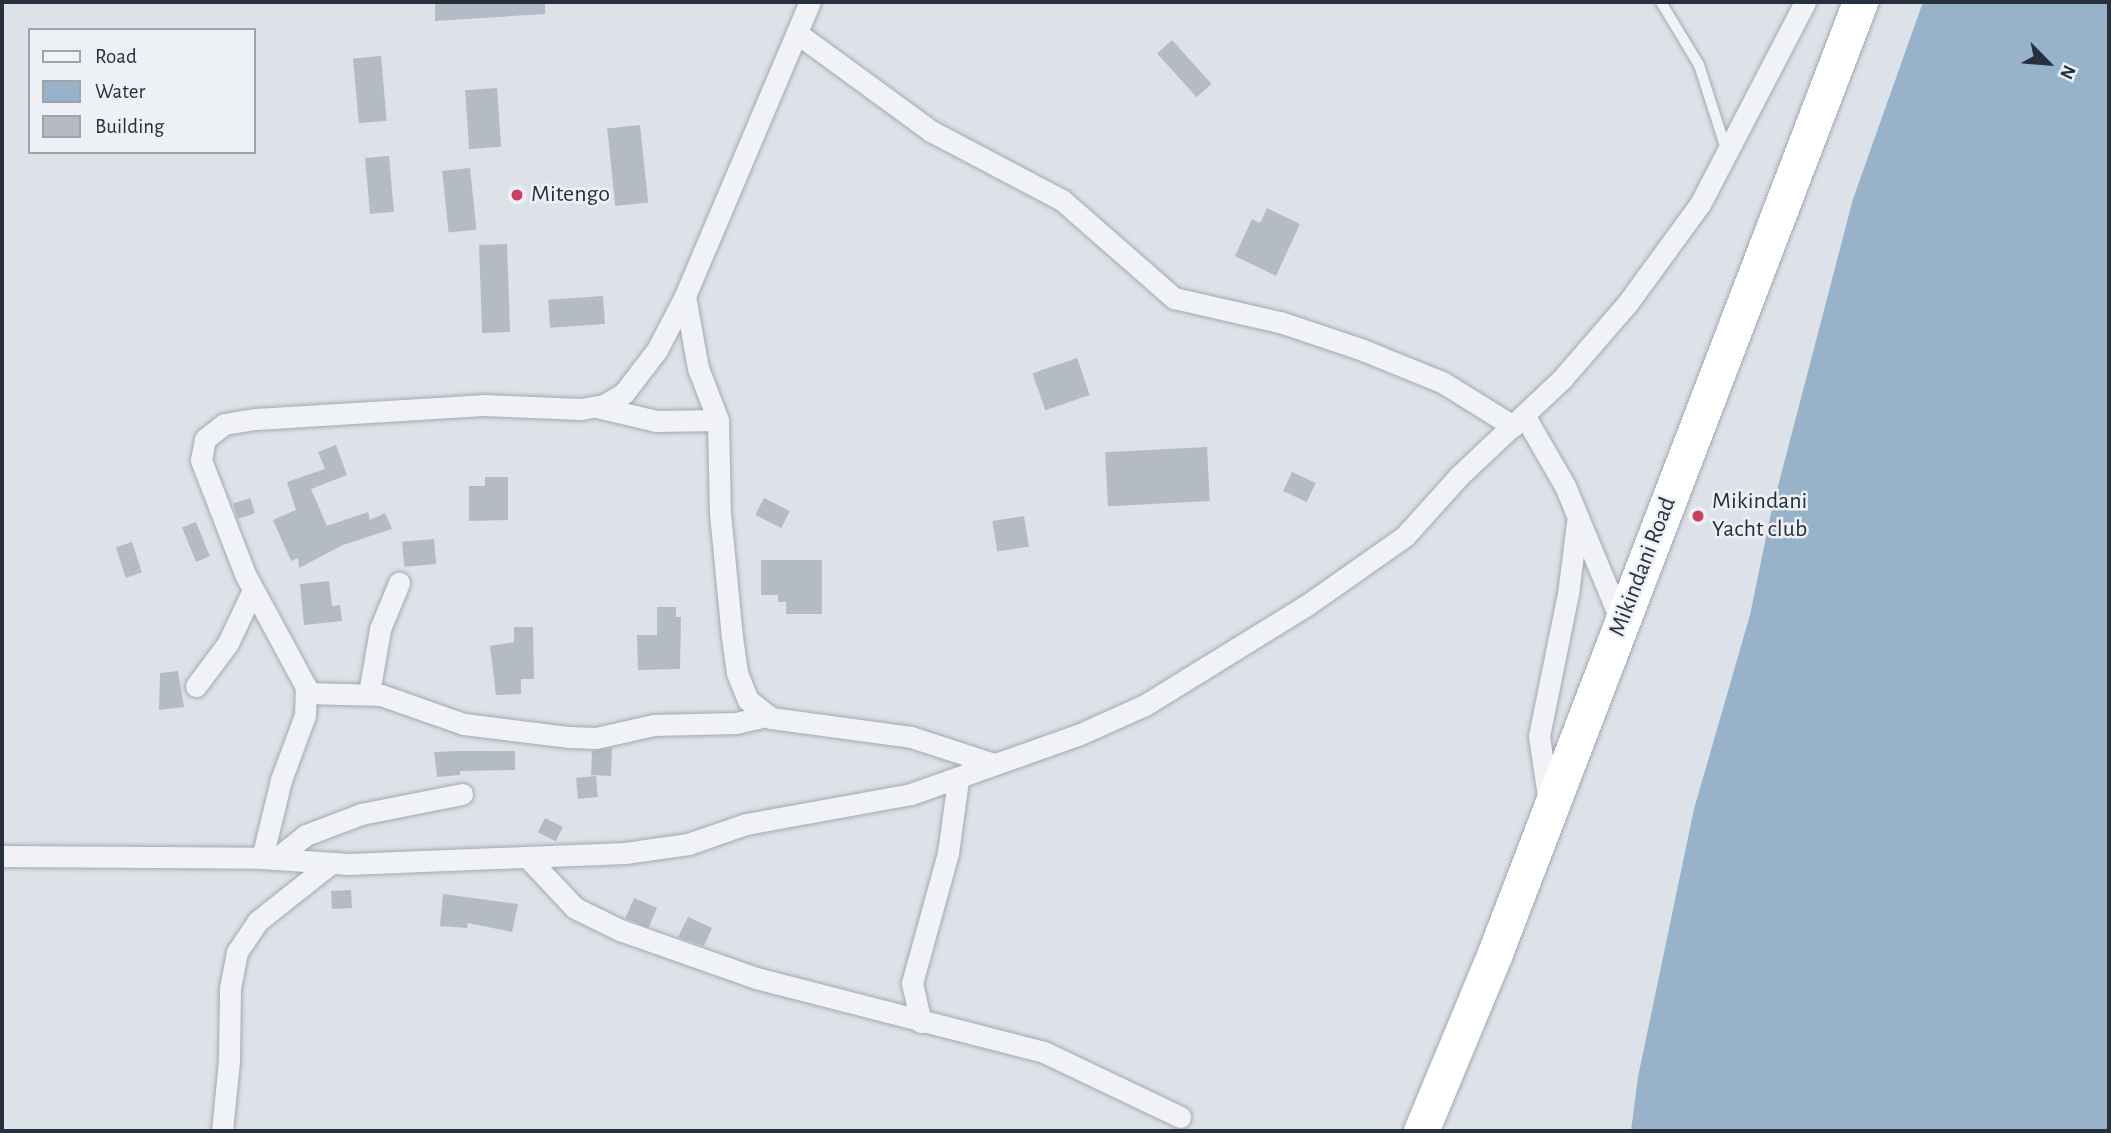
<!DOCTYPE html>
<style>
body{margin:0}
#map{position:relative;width:2111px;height:1133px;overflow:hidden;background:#dde2e8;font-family:"Alegreya Sans",sans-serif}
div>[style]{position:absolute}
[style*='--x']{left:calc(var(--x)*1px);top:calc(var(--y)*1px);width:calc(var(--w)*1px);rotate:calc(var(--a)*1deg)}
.water>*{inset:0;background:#97b2c9}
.building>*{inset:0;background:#b4bbc4;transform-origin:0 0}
.roads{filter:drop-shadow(0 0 2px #a2a9b2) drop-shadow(0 0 2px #a2a9b2)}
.service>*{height:10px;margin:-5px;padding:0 5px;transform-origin:5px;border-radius:5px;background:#f0f2f6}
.minor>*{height:21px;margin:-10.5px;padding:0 10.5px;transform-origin:10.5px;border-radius:10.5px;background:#f0f2f6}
.trunk>*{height:35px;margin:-17.5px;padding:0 17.5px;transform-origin:17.5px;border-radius:17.5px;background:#fff}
.dots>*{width:19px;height:19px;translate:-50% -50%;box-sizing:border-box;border:4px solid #edf1f5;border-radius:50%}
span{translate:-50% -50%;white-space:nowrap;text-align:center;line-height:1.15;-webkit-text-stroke:5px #edf1f5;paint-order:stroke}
.poi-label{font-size:24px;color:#26303f}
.left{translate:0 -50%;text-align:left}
.street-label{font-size:24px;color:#26303f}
.frame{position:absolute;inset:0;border:4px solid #26303f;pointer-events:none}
.legend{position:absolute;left:28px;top:28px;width:228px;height:126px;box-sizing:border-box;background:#edf1f5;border:2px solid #9da4ac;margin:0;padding:9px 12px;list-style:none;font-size:21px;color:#26303f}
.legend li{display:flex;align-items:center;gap:14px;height:35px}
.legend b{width:35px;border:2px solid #9da4ac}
.north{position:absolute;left:2013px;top:28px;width:70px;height:70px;-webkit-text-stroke:5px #edf1f5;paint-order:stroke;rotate:115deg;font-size:19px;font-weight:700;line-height:28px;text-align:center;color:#26303f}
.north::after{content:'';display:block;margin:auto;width:24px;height:32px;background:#26303f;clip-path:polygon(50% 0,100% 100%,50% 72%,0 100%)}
</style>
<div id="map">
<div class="water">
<div style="clip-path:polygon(1923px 2px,2109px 2px,2109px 1131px,1631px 1131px,1638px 1077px,1694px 809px,1750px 615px,1771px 513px,1853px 199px)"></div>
</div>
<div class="building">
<div style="clip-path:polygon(435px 2px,545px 2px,545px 14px,435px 21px)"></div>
<div style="left:1172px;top:40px;width:59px;height:20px;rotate:48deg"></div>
<div style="left:381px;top:56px;width:65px;height:28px;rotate:85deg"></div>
<div style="left:497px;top:88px;width:59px;height:32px;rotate:86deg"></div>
<div style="left:640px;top:125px;width:78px;height:33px;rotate:84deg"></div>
<div style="left:389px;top:156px;width:56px;height:24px;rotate:85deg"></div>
<div style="left:470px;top:168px;width:62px;height:28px;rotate:84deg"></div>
<div style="clip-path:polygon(1267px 208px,1300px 224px,1276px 276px,1235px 256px,1252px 219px,1260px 223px)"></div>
<div style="left:507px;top:244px;width:88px;height:28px;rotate:88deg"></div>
<div style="left:603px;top:296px;width:28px;height:55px;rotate:86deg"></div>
<div style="left:1077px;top:358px;width:39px;height:47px;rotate:71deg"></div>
<div style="clip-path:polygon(336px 445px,347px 475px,311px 489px,327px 526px,368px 512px,370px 520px,385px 513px,392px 529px,343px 545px,299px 568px,298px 558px,291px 561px,273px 520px,296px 510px,287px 482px,325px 469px,318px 452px)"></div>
<div style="left:1207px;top:447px;width:54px;height:102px;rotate:87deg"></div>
<div style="left:1292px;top:472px;width:26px;height:21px;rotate:25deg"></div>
<div style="clip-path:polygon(485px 477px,508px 477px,508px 520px,469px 521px,469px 486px,485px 486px)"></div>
<div style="left:250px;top:498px;width:16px;height:18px;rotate:72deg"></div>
<div style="left:764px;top:498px;width:29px;height:19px;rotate:27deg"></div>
<div style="left:1024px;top:516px;width:31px;height:32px;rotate:81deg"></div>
<div style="left:196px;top:522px;width:37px;height:15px;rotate:68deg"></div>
<div style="left:434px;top:539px;width:25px;height:32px;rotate:85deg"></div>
<div style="left:132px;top:542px;width:32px;height:17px;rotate:72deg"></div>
<div style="clip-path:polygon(761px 560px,822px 560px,822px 614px,786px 614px,786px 602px,778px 602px,778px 595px,761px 595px)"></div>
<div style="clip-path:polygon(329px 581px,332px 606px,340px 605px,342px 621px,304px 625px,300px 584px)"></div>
<div style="clip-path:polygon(657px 607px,676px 607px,676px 617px,681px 617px,680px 669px,638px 670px,637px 635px,657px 635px)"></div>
<div style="clip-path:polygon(514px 627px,533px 627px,534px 679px,521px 679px,521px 694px,496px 695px,490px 646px,514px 642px)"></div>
<div style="clip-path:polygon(178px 671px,184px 707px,159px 710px,160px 673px)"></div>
<div style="clip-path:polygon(612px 748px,611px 776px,591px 775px,592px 751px)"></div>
<div style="clip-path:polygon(458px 751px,515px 751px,515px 770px,460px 771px,460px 775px,437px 777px,434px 752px)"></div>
<div style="left:596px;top:776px;width:21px;height:20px;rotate:85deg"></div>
<div style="left:545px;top:818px;width:20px;height:16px;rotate:27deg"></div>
<div style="left:351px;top:890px;width:18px;height:20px;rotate:87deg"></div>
<div style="clip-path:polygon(443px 894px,518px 904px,512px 932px,468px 923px,467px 928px,440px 926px)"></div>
<div style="left:634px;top:898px;width:25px;height:22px;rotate:23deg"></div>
<div style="clip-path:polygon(688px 917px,712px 928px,704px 946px,678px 937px)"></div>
</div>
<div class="roads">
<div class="service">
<div style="--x:1661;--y:2;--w:74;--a:58.9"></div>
<div style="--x:1699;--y:65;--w:88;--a:72.2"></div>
</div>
<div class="minor">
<div style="--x:798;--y:34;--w:165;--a:36.1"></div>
<div style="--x:931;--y:131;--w:148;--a:27.8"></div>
<div style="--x:1062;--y:200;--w:149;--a:41.2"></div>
<div style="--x:1174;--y:298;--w:109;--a:12.8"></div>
<div style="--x:1280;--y:322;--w:88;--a:18.6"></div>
<div style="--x:1363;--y:350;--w:85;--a:22.1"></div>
<div style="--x:1442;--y:382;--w:84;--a:31.8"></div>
<div style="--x:685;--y:296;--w:73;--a:79.8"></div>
<div style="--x:698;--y:368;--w:56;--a:69"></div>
<div style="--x:718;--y:420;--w:93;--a:88.8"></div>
<div style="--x:720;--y:513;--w:125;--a:84.5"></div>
<div style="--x:732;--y:637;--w:36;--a:82"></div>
<div style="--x:737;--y:673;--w:29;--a:68"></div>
<div style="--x:748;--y:700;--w:29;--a:38"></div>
<div style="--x:771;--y:718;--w:141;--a:7.7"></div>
<div style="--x:911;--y:737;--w:87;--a:18"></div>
<div style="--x:597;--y:407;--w:61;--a:13.3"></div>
<div style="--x:656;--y:421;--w:62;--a:-0.9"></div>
<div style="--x:1524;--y:415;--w:82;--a:60"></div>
<div style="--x:1565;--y:486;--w:146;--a:67.5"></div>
<div style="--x:196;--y:686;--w:54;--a:-53.3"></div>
<div style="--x:228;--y:643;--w:59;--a:-64.7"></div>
<div style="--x:306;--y:693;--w:75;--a:1.5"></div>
<div style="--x:381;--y:695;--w:88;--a:19.3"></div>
<div style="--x:464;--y:724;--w:106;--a:7.1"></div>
<div style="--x:569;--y:737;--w:27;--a:2"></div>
<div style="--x:596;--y:738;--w:58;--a:-12.8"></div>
<div style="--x:653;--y:725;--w:83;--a:-1.4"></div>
<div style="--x:736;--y:723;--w:32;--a:-13"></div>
<div style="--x:369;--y:693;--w:65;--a:-80.2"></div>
<div style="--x:380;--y:629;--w:50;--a:-67.6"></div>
<div style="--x:1549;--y:803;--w:68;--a:-98.5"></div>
<div style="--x:1539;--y:736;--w:145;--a:-78.5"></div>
<div style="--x:1568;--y:594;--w:72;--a:-82.8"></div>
<div style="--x:2;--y:856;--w:260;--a:0.4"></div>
<div style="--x:262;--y:858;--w:87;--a:3.9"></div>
<div style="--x:349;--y:864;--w:276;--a:-2.3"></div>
<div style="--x:625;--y:853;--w:64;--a:-8.1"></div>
<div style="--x:688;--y:844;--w:61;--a:-19"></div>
<div style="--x:746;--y:824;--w:168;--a:-10.3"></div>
<div style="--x:911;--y:794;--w:177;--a:-19.5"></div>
<div style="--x:1078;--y:735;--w:73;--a:-24.1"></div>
<div style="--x:1145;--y:705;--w:190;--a:-31.7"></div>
<div style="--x:1307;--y:605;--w:120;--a:-35.1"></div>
<div style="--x:1405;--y:536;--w:81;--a:-48"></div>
<div style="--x:1459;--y:476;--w:141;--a:-43.3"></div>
<div style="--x:1562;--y:379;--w:99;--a:-49.1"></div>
<div style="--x:1627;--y:304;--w:124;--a:-53.9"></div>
<div style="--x:1700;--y:204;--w:228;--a:-62.5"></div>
<div style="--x:262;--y:858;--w:80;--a:-76.3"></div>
<div style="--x:281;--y:780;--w:69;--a:-69.7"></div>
<div style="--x:305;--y:715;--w:28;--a:-88"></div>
<div style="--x:306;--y:687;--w:128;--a:-118.4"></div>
<div style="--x:245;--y:574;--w:122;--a:-111.1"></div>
<div style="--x:201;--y:460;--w:21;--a:-79"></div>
<div style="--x:205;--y:439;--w:24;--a:-38"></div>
<div style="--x:224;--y:424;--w:32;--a:-9"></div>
<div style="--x:256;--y:419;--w:227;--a:-3.5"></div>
<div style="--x:483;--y:405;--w:98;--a:2.3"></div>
<div style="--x:581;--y:409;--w:23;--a:-10"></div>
<div style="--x:604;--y:405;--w:23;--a:-31"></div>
<div style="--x:624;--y:393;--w:54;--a:-52.5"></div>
<div style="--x:657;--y:350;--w:61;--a:-62.6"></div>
<div style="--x:685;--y:296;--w:319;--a:-67"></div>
<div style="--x:528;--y:858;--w:69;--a:46.8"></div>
<div style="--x:575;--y:908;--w:50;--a:26.1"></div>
<div style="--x:620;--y:930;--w:144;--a:19.4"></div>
<div style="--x:756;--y:978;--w:297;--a:14.4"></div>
<div style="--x:1044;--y:1052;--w:151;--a:25.5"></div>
<div style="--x:276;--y:859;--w:38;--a:-39"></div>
<div style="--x:306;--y:835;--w:59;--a:-20.9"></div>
<div style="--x:361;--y:814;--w:103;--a:-11.2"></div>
<div style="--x:921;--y:1022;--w:40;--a:-103"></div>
<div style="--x:912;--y:983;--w:135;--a:-74.5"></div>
<div style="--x:948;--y:853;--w:74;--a:-82.2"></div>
<div style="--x:222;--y:1131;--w:70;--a:-84.3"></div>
<div style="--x:229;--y:1061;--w:73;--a:-89.2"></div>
<div style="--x:230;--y:988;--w:37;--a:-79"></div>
<div style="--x:237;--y:952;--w:37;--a:-56"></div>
<div style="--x:258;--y:921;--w:92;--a:-38.4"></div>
</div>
<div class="trunk">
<div style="--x:1421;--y:1131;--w:193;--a:-67.4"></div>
<div style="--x:1495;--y:953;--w:1019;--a:-69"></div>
</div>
</div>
<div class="dots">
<div style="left:517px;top:195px;background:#d13d5c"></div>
<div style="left:1698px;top:516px;background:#d13d5c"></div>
</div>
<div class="poi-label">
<span class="left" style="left:531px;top:195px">Mitengo</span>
<span class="left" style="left:1712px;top:516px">Mikindani<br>Yacht club</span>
</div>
<div class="street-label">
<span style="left:1643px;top:567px;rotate:-69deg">Mikindani Road</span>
</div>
<div class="frame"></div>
<ul class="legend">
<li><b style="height:9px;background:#f0f2f6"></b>Road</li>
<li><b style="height:19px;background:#97b2c9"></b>Water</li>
<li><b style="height:19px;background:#b4bbc4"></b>Building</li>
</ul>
<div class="north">N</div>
</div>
